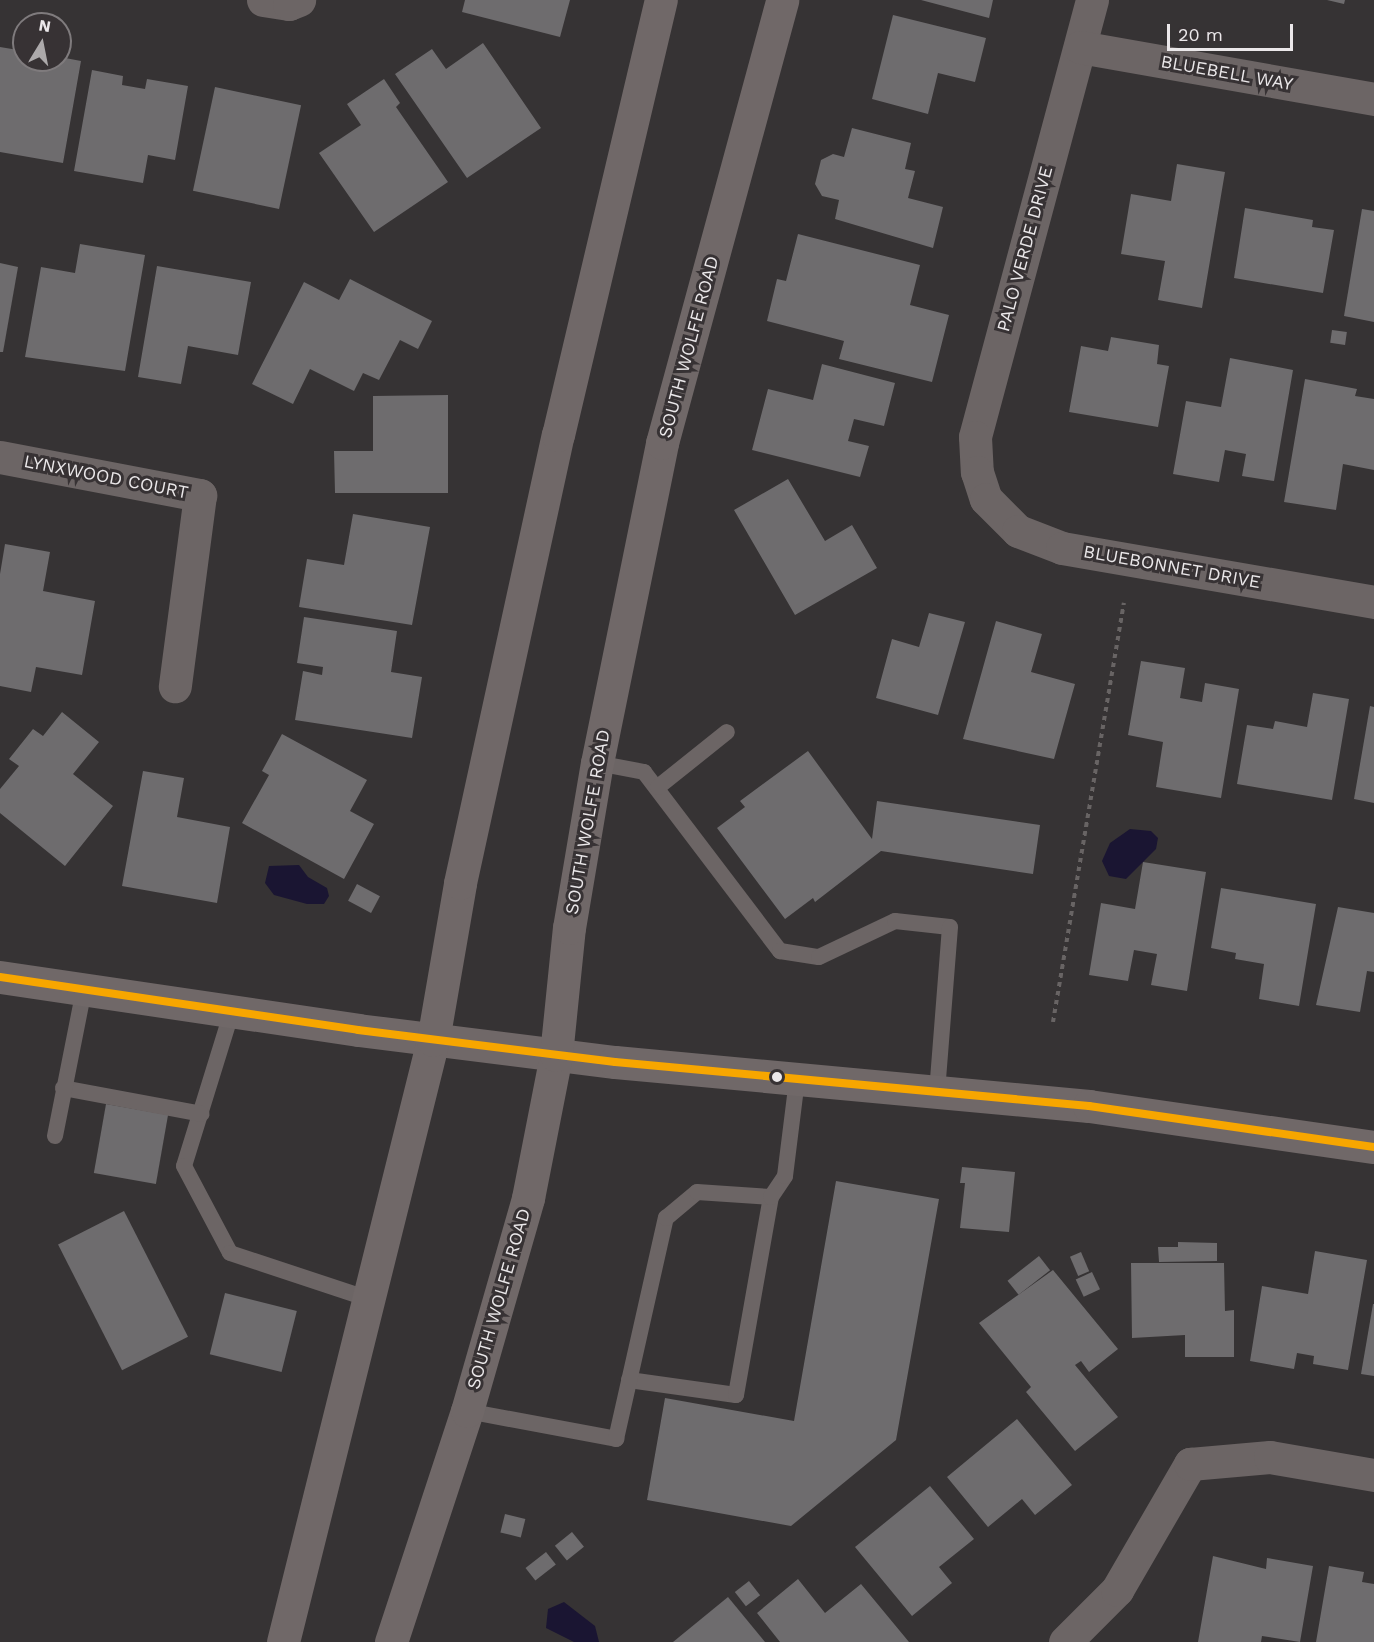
<!DOCTYPE html>
<style>
body{margin:0}
#map{position:relative;width:1374px;height:1642px;overflow:hidden;background:#363334;font-family:"Work Sans",sans-serif}
div>[style]{position:absolute}
[style*='--x']{left:calc(var(--x)*1px);top:calc(var(--y)*1px);width:calc(var(--w)*1px);rotate:calc(var(--a)*1deg)}
.water>*{inset:0;background:#1a1532}
.building>*{inset:0;background:#6e6c6e;transform-origin:0 0}
.path>*{height:4px;margin-top:-2px;transform-origin:0;background:repeating-linear-gradient(90deg,#686464 0 4.5px,transparent 0 9px)}
.lane>*{height:16px;margin:-8px;padding:0 8px;transform-origin:8px;border-radius:8px;background:#6c6565}
.street>*{height:33px;margin:-16.5px;padding:0 16.5px;transform-origin:16.5px;border-radius:16.5px;background:#6c6565}
.secondary>*{height:33px;margin:-16.5px;padding:0 16.5px;transform-origin:16.5px;border-radius:16.5px;background:#706868}
.bus-1>*{height:8px;margin:-4px;padding:0 4px;transform-origin:4px;border-radius:4px;background:#f7a600}
.dots>*{width:16px;height:16px;translate:-50% -50%;box-sizing:border-box;border:3px solid #373234;border-radius:50%}
span{translate:-50% -50%;white-space:nowrap;text-align:center;line-height:1.15;-webkit-text-stroke:6px #373234;paint-order:stroke}
.street-label{font-size:18px;color:#ebe8ea}
.north{position:absolute;left:12px;top:12px;width:60px;height:60px;box-sizing:border-box;background:#373234;border:2px solid #7f7b7d;border-radius:50%;rotate:10deg;font-size:16px;font-weight:700;line-height:24px;text-align:center;color:#ebe8ea}
.north::after{content:'';display:block;margin:auto;width:21px;height:27px;background:#aca9aa;clip-path:polygon(50% 0,100% 100%,50% 72%,0 100%)}
.scale{position:absolute;left:1167px;top:24px;width:126px;height:27px;box-sizing:border-box;border:3px solid #ebe8ea;border-top:0;padding-left:8px;font-size:18px;line-height:21px;white-space:nowrap;color:#ebe8ea;-webkit-text-stroke:4px #373234;paint-order:stroke}
</style>
<div id="map">
<div class="water">
<div style="clip-path:polygon(1130px 829px,1151px 831px,1158px 838px,1156px 849px,1126px 879px,1109px 876px,1102px 861px,1110px 843px)"></div>
<div style="clip-path:polygon(299px 865px,308px 877px,327px 888px,329px 896px,324px 904px,307px 904px,274px 895px,265px 883px,269px 866px)"></div>
<div style="clip-path:polygon(564px 1602px,595px 1626px,599px 1642px,574px 1642px,546px 1628px,548px 1609px)"></div>
</div>
<div class="building">
<div style="clip-path:polygon(465px 0,570px 0,560px 37px,462px 12px)"></div>
<div style="clip-path:polygon(921px 0,993px 0,989px 18px)"></div>
<div style="clip-path:polygon(1327px 0,1345px 0,1344px 4px)"></div>
<div style="clip-path:polygon(893px 15px,986px 38px,975px 82px,938px 73px,928px 114px,872px 99px)"></div>
<div style="clip-path:polygon(483px 43px,541px 128px,467px 178px,395px 74px,432px 49px,446px 69px)"></div>
<div style="clip-path:polygon(0 47px,24px 51px,24px 60px,60px 57px,81px 61px,63px 163px,0 152px)"></div>
<div style="clip-path:polygon(92px 70px,123px 76px,122px 85px,145px 89px,147px 79px,188px 86px,175px 160px,148px 155px,143px 183px,74px 171px)"></div>
<div style="clip-path:polygon(384px 79px,400px 103px,396px 107px,448px 182px,374px 232px,319px 153px,361px 125px,347px 104px)"></div>
<div style="left:215px;top:87px;width:88px;height:106px;rotate:12deg"></div>
<div style="clip-path:polygon(852px 128px,911px 143px,905px 169px,915px 171px,908px 198px,943px 207px,933px 248px,835px 219px,839px 200px,822px 196px,815px 184px,821px 160px,833px 154px,844px 157px)"></div>
<div style="clip-path:polygon(1177px 164px,1225px 172px,1202px 308px,1158px 300px,1165px 261px,1121px 254px,1131px 194px,1171px 201px)"></div>
<div style="clip-path:polygon(1245px 208px,1313px 220px,1312px 227px,1334px 230px,1323px 293px,1234px 278px)"></div>
<div style="clip-path:polygon(1362px 209px,1374px 211px,1374px 322px,1344px 316px)"></div>
<div style="clip-path:polygon(798px 234px,920px 265px,910px 305px,949px 315px,932px 382px,839px 359px,844px 341px,767px 321px,777px 279px,786px 281px)"></div>
<div style="clip-path:polygon(80px 244px,145px 255px,125px 371px,25px 357px,41px 267px,75px 273px)"></div>
<div style="clip-path:polygon(0 263px,18px 267px,3px 352px,0 352px)"></div>
<div style="clip-path:polygon(157px 266px,251px 282px,238px 355px,188px 346px,181px 384px,138px 377px)"></div>
<div style="clip-path:polygon(350px 279px,432px 321px,418px 349px,400px 340px,379px 380px,363px 373px,354px 391px,310px 369px,293px 404px,252px 384px,304px 282px,339px 300px)"></div>
<div style="left:1332px;top:330px;width:15px;height:13px;rotate:8deg"></div>
<div style="clip-path:polygon(1111px 337px,1159px 345px,1157px 364px,1169px 366px,1158px 427px,1069px 412px,1081px 346px,1108px 351px)"></div>
<div style="clip-path:polygon(1230px 358px,1293px 370px,1274px 481px,1242px 476px,1246px 454px,1225px 450px,1219px 482px,1173px 474px,1186px 401px,1221px 407px)"></div>
<div style="clip-path:polygon(822px 364px,895px 383px,884px 426px,854px 419px,848px 441px,869px 446px,860px 477px,752px 450px,768px 389px,813px 400px)"></div>
<div style="clip-path:polygon(1305px 379px,1357px 389px,1355px 396px,1374px 399px,1374px 470px,1343px 464px,1336px 510px,1284px 502px)"></div>
<div style="clip-path:polygon(448px 395px,448px 493px,335px 493px,334px 451px,373px 451px,373px 396px)"></div>
<div style="clip-path:polygon(788px 479px,825px 541px,852px 525px,877px 568px,795px 615px,734px 510px)"></div>
<div style="clip-path:polygon(353px 514px,430px 527px,412px 625px,299px 607px,307px 559px,344px 565px)"></div>
<div style="clip-path:polygon(5px 544px,50px 552px,43px 591px,95px 601px,82px 675px,36px 667px,31px 692px,0 686px,0 574px)"></div>
<div style="clip-path:polygon(929px 613px,965px 622px,938px 715px,876px 698px,892px 639px,919px 647px)"></div>
<div style="clip-path:polygon(304px 617px,397px 631px,391px 672px,422px 677px,412px 738px,295px 720px,303px 671px,322px 675px,323px 667px,297px 663px)"></div>
<div style="clip-path:polygon(996px 621px,1042px 634px,1031px 672px,1075px 684px,1054px 759px,963px 739px)"></div>
<div style="clip-path:polygon(1141px 661px,1185px 668px,1180px 698px,1202px 702px,1205px 683px,1239px 689px,1221px 798px,1156px 787px,1163px 742px,1128px 735px)"></div>
<div style="clip-path:polygon(1313px 693px,1349px 699px,1332px 800px,1237px 784px,1247px 725px,1273px 729px,1275px 721px,1307px 727px)"></div>
<div style="clip-path:polygon(1370px 706px,1374px 707px,1374px 803px,1354px 799px)"></div>
<div style="clip-path:polygon(62px 712px,99px 742px,73px 774px,113px 806px,65px 866px,0 813px,0 789px,19px 766px,9px 759px,33px 729px,43px 736px)"></div>
<div style="clip-path:polygon(282px 734px,367px 780px,350px 811px,374px 824px,344px 879px,242px 823px,269px 775px,262px 771px)"></div>
<div style="clip-path:polygon(808px 751px,872px 839px,877px 801px,1040px 825px,1033px 874px,881px 851px,815px 902px,813px 898px,785px 919px,717px 828px,745px 807px,740px 801px)"></div>
<div style="clip-path:polygon(143px 771px,184px 778px,177px 817px,230px 827px,217px 903px,122px 886px)"></div>
<div style="clip-path:polygon(1143px 862px,1206px 872px,1187px 991px,1151px 985px,1157px 954px,1134px 950px,1128px 981px,1089px 975px,1101px 903px,1135px 909px)"></div>
<div style="left:357px;top:884px;width:26px;height:19px;rotate:28deg"></div>
<div style="clip-path:polygon(1221px 888px,1316px 904px,1299px 1006px,1259px 999px,1264px 964px,1235px 959px,1236px 953px,1211px 948px)"></div>
<div style="clip-path:polygon(1338px 907px,1374px 913px,1374px 972px,1367px 971px,1360px 1012px,1316px 1005px)"></div>
<div style="left:106px;top:1104px;width:63px;height:70px;rotate:10deg"></div>
<div style="clip-path:polygon(962px 1167px,1015px 1172px,1009px 1232px,960px 1228px,965px 1183px,960px 1183px)"></div>
<div style="clip-path:polygon(836px 1181px,939px 1199px,896px 1440px,791px 1526px,647px 1500px,665px 1398px,794px 1421px)"></div>
<div style="left:124px;top:1211px;width:141px;height:74px;rotate:63deg"></div>
<div style="clip-path:polygon(1178px 1242px,1217px 1243px,1217px 1261px,1159px 1262px,1158px 1247px,1178px 1247px)"></div>
<div style="clip-path:polygon(1315px 1251px,1367px 1260px,1348px 1370px,1313px 1364px,1314px 1356px,1297px 1353px,1294px 1369px,1250px 1361px,1262px 1286px,1308px 1294px)"></div>
<div style="left:1081px;top:1252px;width:21px;height:12px;rotate:67deg"></div>
<div style="left:1039px;top:1256px;width:18px;height:40px;rotate:52deg"></div>
<div style="clip-path:polygon(1131px 1263px,1224px 1263px,1225px 1311px,1234px 1310px,1234px 1357px,1185px 1357px,1185px 1335px,1132px 1338px)"></div>
<div style="clip-path:polygon(1053px 1270px,1118px 1349px,1089px 1372px,1081px 1361px,1075px 1365px,1118px 1417px,1075px 1451px,1026px 1392px,1031px 1387px,979px 1323px)"></div>
<div style="left:1092px;top:1272px;width:19px;height:18px;rotate:65deg"></div>
<div style="left:225px;top:1293px;width:74px;height:63px;rotate:14deg"></div>
<div style="clip-path:polygon(1373px 1304px,1374px 1304px,1374px 1376px,1361px 1374px)"></div>
<div style="clip-path:polygon(1017px 1419px,1072px 1485px,1035px 1515px,1022px 1499px,988px 1527px,947px 1477px)"></div>
<div style="clip-path:polygon(930px 1486px,974px 1539px,939px 1567px,952px 1583px,912px 1616px,855px 1547px)"></div>
<div style="left:505px;top:1514px;width:21px;height:19px;rotate:14deg"></div>
<div style="left:572px;top:1532px;width:19px;height:22px;rotate:51deg"></div>
<div style="left:546px;top:1552px;width:16px;height:26px;rotate:52deg"></div>
<div style="clip-path:polygon(1213px 1556px,1266px 1569px,1267px 1558px,1313px 1566px,1300px 1642px,1262px 1636px,1261px 1642px,1198px 1642px)"></div>
<div style="clip-path:polygon(1329px 1566px,1364px 1572px,1362px 1582px,1374px 1584px,1374px 1642px,1316px 1642px)"></div>
<div style="clip-path:polygon(798px 1579px,825px 1613px,861px 1584px,909px 1642px,780px 1642px,757px 1613px)"></div>
<div style="left:749px;top:1581px;width:18px;height:18px;rotate:52deg"></div>
<div style="clip-path:polygon(728px 1597px,765px 1642px,673px 1642px)"></div>
</div>
<div class="path">
<div style="--x:1053;--y:1022;--w:425;--a:-80.4"></div>
</div>
<div class="lane">
<div style="--x:597;--y:763;--w:48;--a:10.8"></div>
<div style="--x:644;--y:772;--w:225;--a:52.8"></div>
<div style="--x:780;--y:951;--w:39;--a:9"></div>
<div style="--x:819;--y:957;--w:84;--a:-25.3"></div>
<div style="--x:895;--y:921;--w:55;--a:6.2"></div>
<div style="--x:950;--y:927;--w:166;--a:94.5"></div>
<div style="--x:658;--y:787;--w:88;--a:-38.6"></div>
<div style="--x:232;--y:1011;--w:162;--a:107.2"></div>
<div style="--x:184;--y:1166;--w:98;--a:62.1"></div>
<div style="--x:230;--y:1253;--w:146;--a:18.3"></div>
<div style="--x:63;--y:1088;--w:141;--a:10.6"></div>
<div style="--x:55;--y:1136;--w:150;--a:-78.8"></div>
<div style="--x:629;--y:1380;--w:108;--a:8"></div>
<div style="--x:736;--y:1395;--w:201;--a:-80"></div>
<div style="--x:467;--y:1411;--w:152;--a:10.6"></div>
<div style="--x:616;--y:1439;--w:227;--a:-77.3"></div>
<div style="--x:666;--y:1218;--w:40;--a:-40"></div>
<div style="--x:697;--y:1192;--w:74;--a:3.9"></div>
<div style="--x:771;--y:1197;--w:25;--a:-56"></div>
<div style="--x:785;--y:1176;--w:98;--a:-82.9"></div>
</div>
<div class="street">
<div style="--x:263;--y:0;--w:26;--a:9"></div>
<div style="--x:289;--y:4;--w:11;--a:-22"></div>
<div style="--x:1092;--y:0;--w:452;--a:105"></div>
<div style="--x:975;--y:437;--w:35;--a:87"></div>
<div style="--x:977;--y:472;--w:28;--a:72"></div>
<div style="--x:986;--y:499;--w:45;--a:45"></div>
<div style="--x:1018;--y:531;--w:47;--a:21.1"></div>
<div style="--x:1062;--y:548;--w:317;--a:9.8"></div>
<div style="--x:1080;--y:47;--w:299;--a:10"></div>
<div style="--x:0;--y:457;--w:204;--a:10.8"></div>
<div style="--x:200;--y:495;--w:193;--a:97.5"></div>
<div style="--x:1065;--y:1642;--w:74;--a:-45"></div>
<div style="--x:1117;--y:1590;--w:146;--a:-59.9"></div>
<div style="--x:1190;--y:1464;--w:80;--a:-5"></div>
<div style="--x:1270;--y:1457;--w:106;--a:9.8"></div>
</div>
<div class="secondary">
<div style="--x:0;--y:977;--w:362;--a:8.4"></div>
<div style="--x:358;--y:1030;--w:259;--a:7.1"></div>
<div style="--x:615;--y:1062;--w:476;--a:5.3"></div>
<div style="--x:1089;--y:1106;--w:288;--a:8.2"></div>
<div style="--x:283;--y:1642;--w:620;--a:-76.01"></div>
<div style="--x:433;--y:1040;--w:159;--a:-80.2"></div>
<div style="--x:460;--y:883;--w:459;--a:-77.7"></div>
<div style="--x:558;--y:435;--w:447;--a:-76.7"></div>
<div style="--x:391;--y:1642;--w:243;--a:-71.8"></div>
<div style="--x:467;--y:1411;--w:222;--a:-74"></div>
<div style="--x:528;--y:1198;--w:146;--a:-78.9"></div>
<div style="--x:556;--y:1055;--w:128;--a:-84.2"></div>
<div style="--x:569;--y:928;--w:167;--a:-80.4"></div>
<div style="--x:597;--y:763;--w:327;--a:-78.5"></div>
<div style="--x:662;--y:443;--w:459;--a:-74.8"></div>
</div>
<div class="bus-1">
<div style="--x:0;--y:977;--w:362;--a:8.4"></div>
<div style="--x:358;--y:1030;--w:259;--a:7.1"></div>
<div style="--x:615;--y:1062;--w:476;--a:5.3"></div>
<div style="--x:1089;--y:1106;--w:288;--a:8.2"></div>
</div>
<div class="dots">
<div style="left:777px;top:1077px;background:#ebe8ea"></div>
</div>
<div class="street-label">
<span style="left:1227px;top:73px;rotate:10deg">BLUEBELL WAY</span>
<span style="left:1025px;top:249px;rotate:-75deg">PALO VERDE DRIVE</span>
<span style="left:689px;top:347px;rotate:-75deg">SOUTH WOLFE ROAD</span>
<span style="left:106px;top:477px;rotate:11deg">LYNXWOOD COURT</span>
<span style="left:1172px;top:567px;rotate:10deg">BLUEBONNET DRIVE</span>
<span style="left:588px;top:822px;rotate:-80deg">SOUTH WOLFE ROAD</span>
<span style="left:499px;top:1299px;rotate:-74deg">SOUTH WOLFE ROAD</span>
</div>
<div class="north">N</div>
<div class="scale">20 m</div>
</div>
